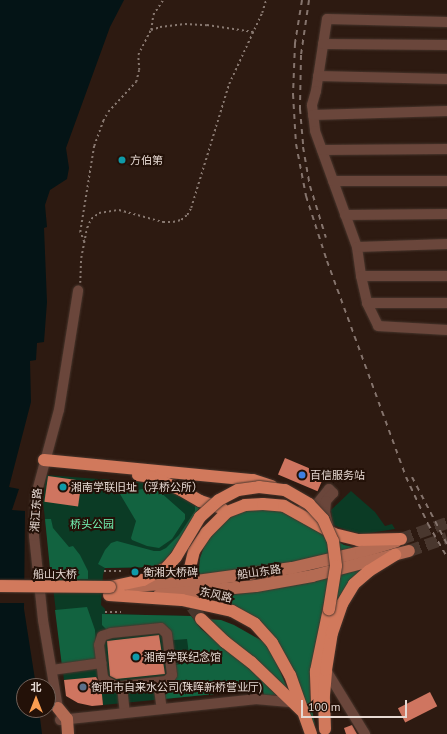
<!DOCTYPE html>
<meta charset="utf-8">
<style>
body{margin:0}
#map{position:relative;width:447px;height:734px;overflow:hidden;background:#2d1a11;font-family:"PT Sans","Noto Sans SC",sans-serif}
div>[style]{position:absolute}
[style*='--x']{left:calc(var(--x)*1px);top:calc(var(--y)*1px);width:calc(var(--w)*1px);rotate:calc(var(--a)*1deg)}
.green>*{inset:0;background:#0b3b25}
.forest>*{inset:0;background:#126340}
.water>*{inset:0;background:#041416}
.pier>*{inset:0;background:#2d1a11;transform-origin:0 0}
.building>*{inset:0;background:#cf7560;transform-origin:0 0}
.major-tunnel>*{height:12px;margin-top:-6px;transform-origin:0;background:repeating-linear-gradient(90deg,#49372e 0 12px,transparent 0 18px)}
.highway-tunnel>*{height:12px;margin-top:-6px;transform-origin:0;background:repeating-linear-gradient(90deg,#49372e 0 12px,transparent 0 18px)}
.path>*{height:1.5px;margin-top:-0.75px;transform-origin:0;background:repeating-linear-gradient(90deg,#887870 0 2px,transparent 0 5px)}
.roads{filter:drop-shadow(0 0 1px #47352c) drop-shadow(0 0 1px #47352c)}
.minor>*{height:10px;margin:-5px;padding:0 5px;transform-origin:5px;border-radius:5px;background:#6a463b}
.major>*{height:12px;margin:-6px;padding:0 6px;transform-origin:6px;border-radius:6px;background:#b46b53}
.highway>*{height:12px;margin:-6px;padding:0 6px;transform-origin:6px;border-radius:6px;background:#d1795c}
.rail>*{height:2px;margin-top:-1px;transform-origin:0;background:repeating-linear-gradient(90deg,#85746d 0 5px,transparent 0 10px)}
.bridges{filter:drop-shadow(0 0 1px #47352c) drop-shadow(0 0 1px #47352c)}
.highway-bridge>*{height:12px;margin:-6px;padding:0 6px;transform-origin:6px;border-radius:6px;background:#d1795c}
.dots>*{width:11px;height:11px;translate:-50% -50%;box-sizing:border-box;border:2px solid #231108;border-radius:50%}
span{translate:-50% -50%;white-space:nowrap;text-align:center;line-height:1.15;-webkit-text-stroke:4px #231108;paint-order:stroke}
.poi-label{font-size:11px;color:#e6d9d3}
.left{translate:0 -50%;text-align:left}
.street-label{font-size:11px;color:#e6d9d3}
.park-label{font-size:11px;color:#74f5b4}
.north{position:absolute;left:16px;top:678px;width:40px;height:40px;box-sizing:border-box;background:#231108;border:1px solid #716159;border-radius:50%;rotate:0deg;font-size:11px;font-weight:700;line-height:16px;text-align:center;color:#e6d9d3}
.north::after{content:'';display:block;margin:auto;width:14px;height:18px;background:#fb9e51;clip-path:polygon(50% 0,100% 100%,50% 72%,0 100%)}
.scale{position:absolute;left:301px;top:700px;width:106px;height:18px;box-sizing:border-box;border:2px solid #e6d9d3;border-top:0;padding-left:5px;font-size:12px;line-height:14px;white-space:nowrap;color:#e6d9d3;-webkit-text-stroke:3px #231108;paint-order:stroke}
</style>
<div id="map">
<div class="green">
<div style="clip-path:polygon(46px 475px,138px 482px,154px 485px,172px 492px,199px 508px,177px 544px,167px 558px,156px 567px,105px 568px,103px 575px,101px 605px,105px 609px,105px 614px,191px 616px,201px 629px,257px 675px,276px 695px,264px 696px,263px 688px,247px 684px,230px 686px,225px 693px,103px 705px,100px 677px,64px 680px,43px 502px)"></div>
<div style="clip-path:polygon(351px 491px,375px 512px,385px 526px,392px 524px,395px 529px,363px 534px,349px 531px,333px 525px,331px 510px)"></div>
</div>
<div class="forest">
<div style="clip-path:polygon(142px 489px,159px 491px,185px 514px,185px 519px,172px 539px,159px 548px,147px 546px,132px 540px,131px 538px,136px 521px,120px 494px)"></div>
<div style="clip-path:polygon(195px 506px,199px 508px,177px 544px,167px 558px,156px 567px,105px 568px,98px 564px,105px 550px,111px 543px,117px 541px,154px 551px,160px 551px,166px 548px,179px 535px,195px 511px)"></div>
<div style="clip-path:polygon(265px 508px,285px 510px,344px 545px,353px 547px,348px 550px,309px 560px,220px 575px,161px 579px,174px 568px,199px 568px,200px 558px,205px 544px,216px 530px,232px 516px,247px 510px)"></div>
<div style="clip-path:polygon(45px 519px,51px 519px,53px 528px,69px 547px,73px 546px,80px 555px,88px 571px,88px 579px,51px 579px)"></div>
<div style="clip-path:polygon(365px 566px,350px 582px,340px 595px,311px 666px,310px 683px,311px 705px,315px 725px,312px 726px,289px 664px,238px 608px,223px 601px,208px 598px,260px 591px)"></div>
<div style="clip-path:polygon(87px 607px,95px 630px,97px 659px,62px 666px,55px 610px)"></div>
<div style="clip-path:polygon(102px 614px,191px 616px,201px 629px,257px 675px,276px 695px,264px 696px,263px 688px,247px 684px,230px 686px,225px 693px,164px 699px,163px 686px,176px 665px,190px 662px,187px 639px,174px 640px,172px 639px,170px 633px,109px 632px,102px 625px)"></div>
<div style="clip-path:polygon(205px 619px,221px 620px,234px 625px,264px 642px,272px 652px,290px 695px)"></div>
</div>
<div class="water">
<div style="clip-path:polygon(0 0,124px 0,110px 27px,66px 148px,69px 168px,67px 179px,50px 190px,45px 205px,47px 227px,44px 228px,47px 302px,44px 342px,37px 343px,36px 360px,30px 361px,31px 402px,9px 487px,19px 489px,12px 510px,25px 511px,24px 609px,36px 686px,24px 686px,24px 710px,39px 710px,42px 734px,0 734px)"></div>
</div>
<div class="pier">
<div style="left:0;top:579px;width:26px;height:24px"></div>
</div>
<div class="building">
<div style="left:285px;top:458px;width:43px;height:18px;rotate:23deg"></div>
<div style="left:48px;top:476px;width:34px;height:26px;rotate:8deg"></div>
<div style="clip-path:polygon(159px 635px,165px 674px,116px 679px,110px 676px,107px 641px)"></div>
<div style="clip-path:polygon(96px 677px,101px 685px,103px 705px,92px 706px,78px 703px,66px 696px,64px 680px)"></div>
<div style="left:430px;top:692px;width:16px;height:36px;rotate:63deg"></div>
<div style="clip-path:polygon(352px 725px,357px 734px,346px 734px,344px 728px)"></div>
</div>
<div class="major-tunnel">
<div style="--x:401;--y:539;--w:49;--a:-19.2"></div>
<div style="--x:409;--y:551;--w:40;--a:-18.9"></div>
</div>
<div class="highway-tunnel">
<div style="--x:190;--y:568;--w:20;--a:93"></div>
<div style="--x:189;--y:588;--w:19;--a:81"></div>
<div style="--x:192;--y:607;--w:15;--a:53"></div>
</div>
<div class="path">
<div style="--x:151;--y:30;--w:15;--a:-82"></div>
<div style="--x:153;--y:15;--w:18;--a:-56"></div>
<div style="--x:84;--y:242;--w:11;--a:-112"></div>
<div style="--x:80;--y:232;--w:87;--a:-80.8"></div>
<div style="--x:94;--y:146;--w:27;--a:-70"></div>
<div style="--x:103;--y:121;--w:10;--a:-61"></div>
<div style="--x:108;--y:112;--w:41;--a:-47"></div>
<div style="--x:136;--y:82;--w:12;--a:-76"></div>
<div style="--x:139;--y:70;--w:15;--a:-94"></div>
<div style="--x:138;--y:55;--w:28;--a:-63"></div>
<div style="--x:151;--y:30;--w:9;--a:-18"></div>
<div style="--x:160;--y:27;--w:25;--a:-7"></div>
<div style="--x:185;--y:24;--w:22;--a:3"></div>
<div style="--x:207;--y:25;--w:47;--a:8.7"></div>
<div style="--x:80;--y:283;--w:25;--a:-88"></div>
<div style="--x:81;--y:258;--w:31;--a:-79"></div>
<div style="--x:87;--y:228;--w:10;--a:-66"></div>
<div style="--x:91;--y:219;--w:10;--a:-37"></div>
<div style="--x:99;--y:213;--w:20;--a:-9"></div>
<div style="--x:119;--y:210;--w:46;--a:15.3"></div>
<div style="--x:163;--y:222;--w:10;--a:0"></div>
<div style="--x:173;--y:222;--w:8;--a:-14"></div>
<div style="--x:181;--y:220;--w:8;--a:-40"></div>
<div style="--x:187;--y:215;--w:8;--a:-60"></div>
<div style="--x:191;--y:208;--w:130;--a:-73"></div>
<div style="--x:229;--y:84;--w:78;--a:-65.1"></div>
<div style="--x:262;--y:13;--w:14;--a:-73"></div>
<div style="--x:104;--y:571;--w:17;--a:0"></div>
<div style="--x:105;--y:612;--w:16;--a:0"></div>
</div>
<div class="roads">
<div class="minor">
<div style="--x:447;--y:22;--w:120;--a:-178.6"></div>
<div style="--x:327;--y:19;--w:73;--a:98.7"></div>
<div style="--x:316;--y:91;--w:15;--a:106"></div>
<div style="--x:312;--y:105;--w:26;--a:83"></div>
<div style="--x:315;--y:131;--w:123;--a:70.1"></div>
<div style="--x:357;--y:247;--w:29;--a:82"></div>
<div style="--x:361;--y:276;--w:28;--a:77"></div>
<div style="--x:367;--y:303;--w:25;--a:64"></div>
<div style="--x:378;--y:326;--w:69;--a:3.3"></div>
<div style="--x:323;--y:44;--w:124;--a:0.5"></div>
<div style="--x:318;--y:76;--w:129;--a:1.3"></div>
<div style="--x:313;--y:115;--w:134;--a:-1.7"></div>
<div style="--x:322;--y:150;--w:125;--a:-0.5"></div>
<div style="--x:333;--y:181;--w:114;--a:0"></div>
<div style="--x:345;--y:215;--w:102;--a:-0.6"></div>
<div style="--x:357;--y:247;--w:90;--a:-1.9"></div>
<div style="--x:361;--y:276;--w:86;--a:0"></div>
<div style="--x:367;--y:303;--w:80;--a:0"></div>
<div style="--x:298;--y:512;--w:21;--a:-23"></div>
<div style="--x:317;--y:504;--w:19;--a:-51"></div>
<div style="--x:329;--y:489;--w:6;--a:45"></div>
<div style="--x:333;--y:493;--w:11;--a:131"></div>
<div style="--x:326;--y:501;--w:11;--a:95"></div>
<div style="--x:325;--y:512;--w:13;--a:77"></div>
<div style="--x:161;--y:628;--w:8;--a:45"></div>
<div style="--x:167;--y:634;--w:41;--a:83"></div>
<div style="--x:172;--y:675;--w:4;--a:124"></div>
<div style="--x:170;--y:678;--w:5;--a:143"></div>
<div style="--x:166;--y:681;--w:44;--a:173.5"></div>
<div style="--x:122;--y:686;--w:6;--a:180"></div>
<div style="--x:116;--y:686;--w:11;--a:-153"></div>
<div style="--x:106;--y:681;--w:5;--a:-127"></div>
<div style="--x:103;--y:677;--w:32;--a:-97"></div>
<div style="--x:99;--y:645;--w:9;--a:-72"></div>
<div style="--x:102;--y:636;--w:9;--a:-18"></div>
<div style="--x:111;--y:633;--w:50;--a:-5.7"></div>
<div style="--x:52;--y:670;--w:50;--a:-8"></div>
<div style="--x:326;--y:670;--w:75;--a:58.6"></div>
<div style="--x:158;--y:682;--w:27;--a:82"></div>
<div style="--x:122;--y:686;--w:27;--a:84"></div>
<div style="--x:58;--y:708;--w:89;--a:-99.7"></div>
<div style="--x:43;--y:620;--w:84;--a:-96.1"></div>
<div style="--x:34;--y:536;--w:41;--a:-87.2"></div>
<div style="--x:36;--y:495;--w:88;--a:-74.9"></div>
<div style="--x:59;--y:410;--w:121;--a:-80.9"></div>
<div style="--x:60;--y:720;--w:196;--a:-6.1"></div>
<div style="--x:255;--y:699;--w:37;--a:5"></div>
</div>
<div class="major">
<div style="--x:130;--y:586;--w:52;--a:-3.3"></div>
<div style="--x:182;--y:583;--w:111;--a:-7.8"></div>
<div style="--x:292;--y:568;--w:71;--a:-13.1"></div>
<div style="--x:361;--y:552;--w:37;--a:-17"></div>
<div style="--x:159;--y:595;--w:97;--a:-5.3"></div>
<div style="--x:256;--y:586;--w:57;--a:-10.1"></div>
<div style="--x:312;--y:576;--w:100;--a:-14.5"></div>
<div style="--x:58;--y:708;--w:14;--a:51"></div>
<div style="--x:67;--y:719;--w:15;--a:86"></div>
</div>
<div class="highway">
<div style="--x:44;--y:460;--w:210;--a:5.5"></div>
<div style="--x:253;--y:480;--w:20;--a:18"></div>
<div style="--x:138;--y:475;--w:14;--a:8"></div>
<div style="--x:152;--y:477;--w:32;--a:24"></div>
<div style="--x:181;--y:490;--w:22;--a:30"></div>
<div style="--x:200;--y:501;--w:23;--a:18"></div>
<div style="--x:190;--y:568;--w:17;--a:-77"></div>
<div style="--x:194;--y:551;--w:22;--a:-56"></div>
<div style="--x:206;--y:533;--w:30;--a:-45"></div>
<div style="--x:227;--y:512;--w:19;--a:-21"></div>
<div style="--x:245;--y:505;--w:18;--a:-3"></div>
<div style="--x:263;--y:504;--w:21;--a:5"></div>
<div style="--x:284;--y:506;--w:57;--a:29.2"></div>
<div style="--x:334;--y:534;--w:25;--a:14"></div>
<div style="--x:358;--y:540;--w:43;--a:-1.3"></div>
<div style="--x:110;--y:587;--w:34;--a:-12"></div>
<div style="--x:143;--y:580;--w:27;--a:-28"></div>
<div style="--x:109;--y:595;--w:73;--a:3.9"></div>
<div style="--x:182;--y:600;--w:51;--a:12.4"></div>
<div style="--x:232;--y:611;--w:26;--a:29"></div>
<div style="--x:255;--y:624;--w:25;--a:48"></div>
<div style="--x:272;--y:643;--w:37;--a:61"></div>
<div style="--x:290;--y:675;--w:63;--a:70.4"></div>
<div style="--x:201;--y:619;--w:33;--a:44"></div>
<div style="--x:225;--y:642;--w:33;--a:38"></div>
<div style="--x:251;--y:662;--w:71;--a:43.9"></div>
<div style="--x:317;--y:704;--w:33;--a:-92"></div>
<div style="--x:316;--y:671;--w:63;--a:-78.2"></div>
<div style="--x:325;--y:729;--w:34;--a:-92"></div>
<div style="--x:324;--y:695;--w:25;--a:-85"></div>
<div style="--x:326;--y:670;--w:37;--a:-81"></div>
<div style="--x:332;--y:633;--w:31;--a:-71"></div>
<div style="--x:342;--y:604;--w:23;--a:-59"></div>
<div style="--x:354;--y:584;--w:20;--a:-41"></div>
<div style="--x:369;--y:571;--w:31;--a:-32"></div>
</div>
</div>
<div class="rail">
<div style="--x:302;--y:0;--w:44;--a:99.2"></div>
<div style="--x:295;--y:43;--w:51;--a:92.2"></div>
<div style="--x:293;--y:94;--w:50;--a:86.6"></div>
<div style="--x:296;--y:144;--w:53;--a:79.1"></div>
<div style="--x:306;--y:196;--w:68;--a:72.1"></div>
<div style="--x:327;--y:261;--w:230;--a:69.9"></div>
<div style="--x:406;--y:477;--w:52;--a:64.9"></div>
<div style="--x:428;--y:524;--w:38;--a:60"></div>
<div style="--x:309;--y:0;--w:56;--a:98.3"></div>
<div style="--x:301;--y:55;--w:54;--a:91.1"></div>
<div style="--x:300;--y:109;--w:38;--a:85"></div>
<div style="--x:303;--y:147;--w:40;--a:80"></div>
<div style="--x:310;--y:186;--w:54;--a:72.9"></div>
<div style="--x:412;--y:477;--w:76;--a:62.4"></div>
</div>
<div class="bridges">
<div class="highway-bridge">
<div style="--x:167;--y:567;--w:13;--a:-48"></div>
<div style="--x:176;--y:557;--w:47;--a:-59"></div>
<div style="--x:200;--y:517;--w:25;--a:-42"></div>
<div style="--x:219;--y:500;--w:21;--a:-28"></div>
<div style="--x:238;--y:490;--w:21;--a:-8"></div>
<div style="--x:259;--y:487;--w:26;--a:7"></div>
<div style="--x:285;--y:490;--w:28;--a:30"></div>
<div style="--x:309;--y:504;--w:21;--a:47"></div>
<div style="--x:323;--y:519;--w:24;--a:66"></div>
<div style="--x:333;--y:541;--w:25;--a:83"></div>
<div style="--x:336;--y:566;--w:44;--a:99.2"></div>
<div style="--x:0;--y:586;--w:110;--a:0.5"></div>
</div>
</div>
<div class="dots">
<div style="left:122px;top:160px;background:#0f9aa8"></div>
<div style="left:302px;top:475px;background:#3f7fe0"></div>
<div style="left:63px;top:487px;background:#0f9aa8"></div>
<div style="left:135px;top:572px;background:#0f9aa8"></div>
<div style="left:136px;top:657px;background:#0f9aa8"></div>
<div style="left:83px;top:687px;background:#5c6f8a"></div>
</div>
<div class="poi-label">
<span class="left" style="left:130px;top:160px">方伯第</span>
<span class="left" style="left:310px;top:475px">百信服务站</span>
<span class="left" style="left:71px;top:487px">湘南学联旧址（浮桥公所）</span>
<span class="left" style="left:143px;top:572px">衡湘大桥碑</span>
<span class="left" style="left:144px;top:657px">湘南学联纪念馆</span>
<span class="left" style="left:91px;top:687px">衡阳市自来水公司(珠晖新桥营业厅)</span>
</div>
<div class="street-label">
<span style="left:36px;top:510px;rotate:-86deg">湘江东路</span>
<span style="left:259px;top:572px;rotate:-8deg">船山东路</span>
<span style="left:55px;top:574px">船山大桥</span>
<span style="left:216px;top:595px;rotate:13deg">东风路</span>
</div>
<div class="park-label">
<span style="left:92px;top:524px">桥头公园</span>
</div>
<div class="north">北</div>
<div class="scale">100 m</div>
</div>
